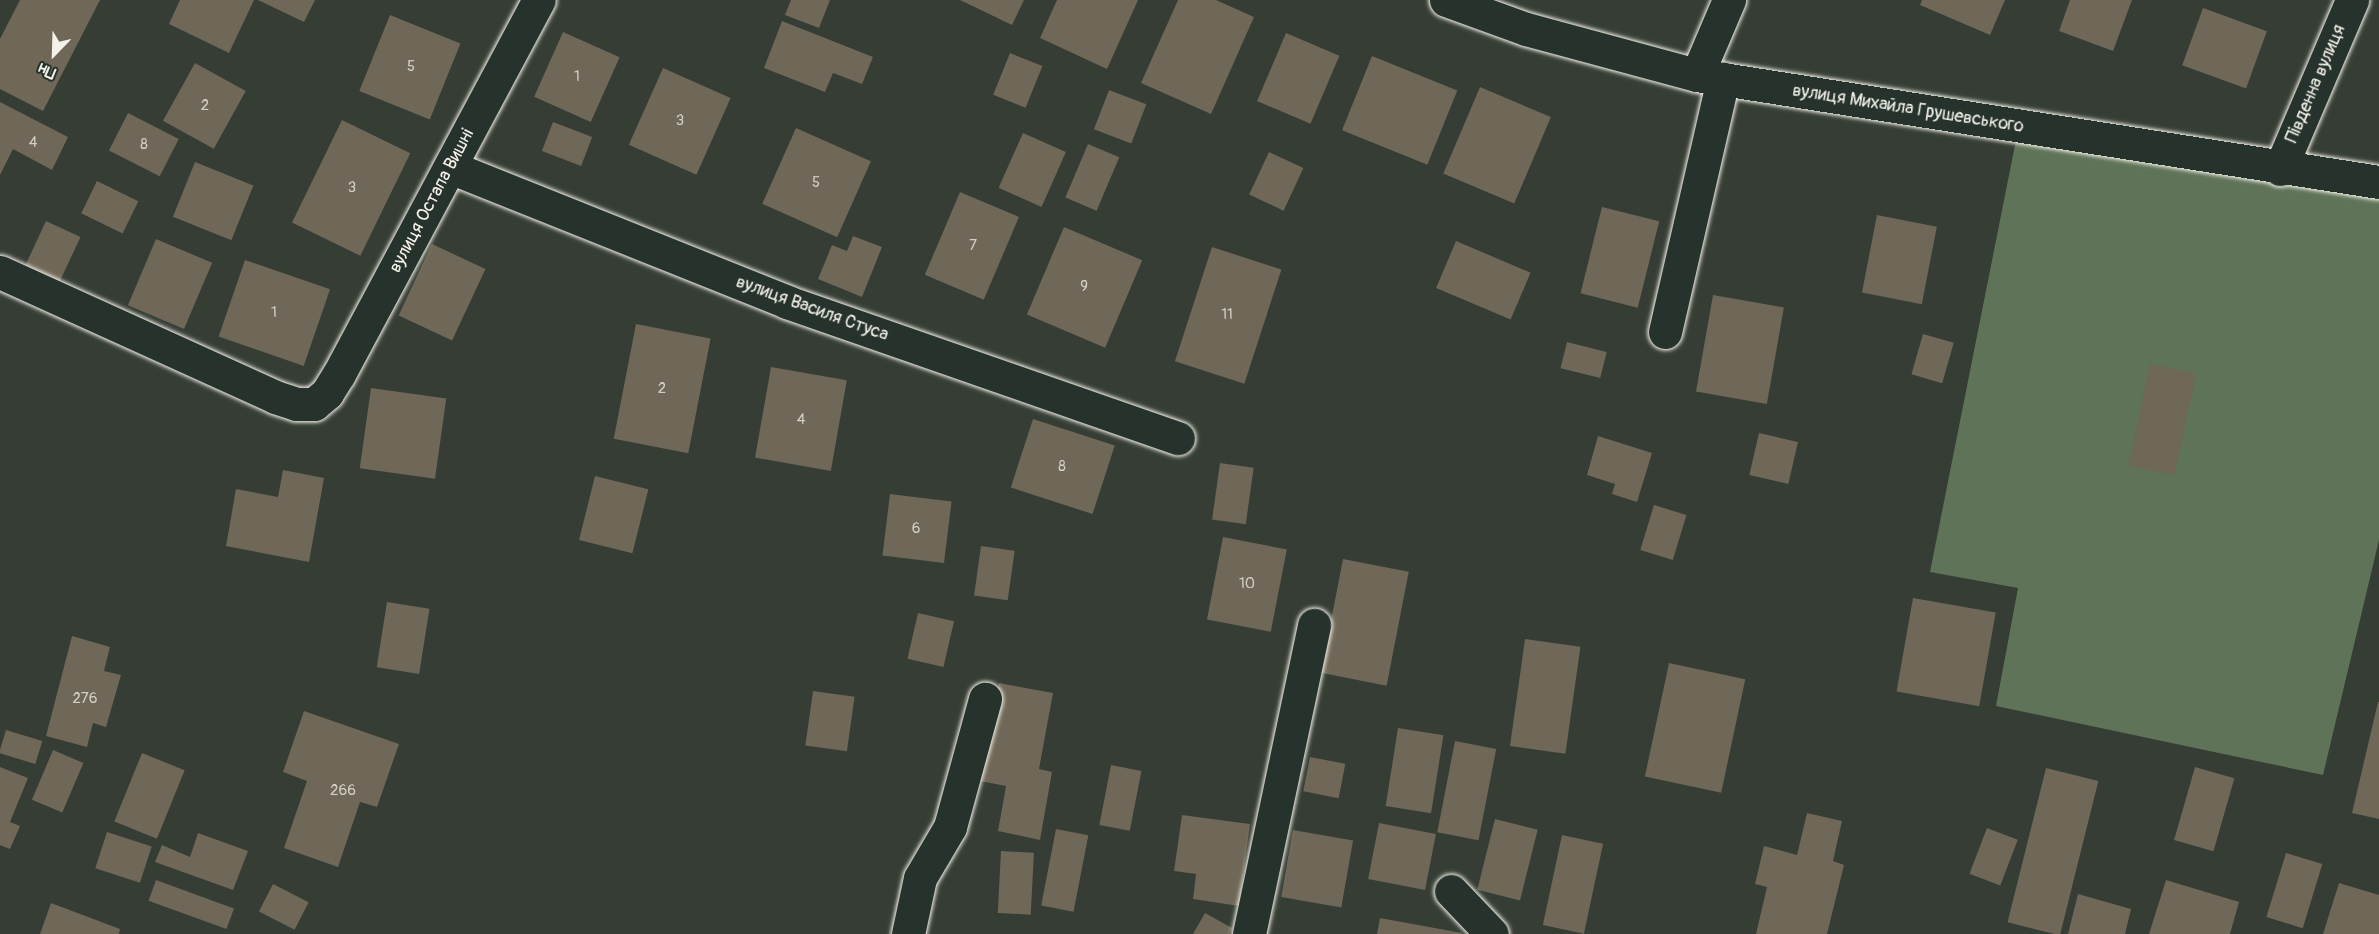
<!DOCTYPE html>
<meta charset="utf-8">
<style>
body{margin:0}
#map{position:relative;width:2379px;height:934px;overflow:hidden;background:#353d35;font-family:Pangolin,sans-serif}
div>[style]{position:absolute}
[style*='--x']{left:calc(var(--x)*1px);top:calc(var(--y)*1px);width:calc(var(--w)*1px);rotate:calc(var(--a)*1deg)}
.green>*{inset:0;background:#5e7357}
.building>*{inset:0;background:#6f6757;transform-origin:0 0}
.roads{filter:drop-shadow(0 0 2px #f4f1e8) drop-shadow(0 0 2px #f4f1e8)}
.minor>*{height:33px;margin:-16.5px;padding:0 16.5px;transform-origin:16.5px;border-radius:16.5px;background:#26332d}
span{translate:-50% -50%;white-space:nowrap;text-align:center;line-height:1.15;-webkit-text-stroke:4.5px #26332d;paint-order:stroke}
.number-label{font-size:15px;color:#d3cec4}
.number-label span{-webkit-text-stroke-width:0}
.street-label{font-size:18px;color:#f4f1e8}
.north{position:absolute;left:24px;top:24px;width:60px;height:60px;-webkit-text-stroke:4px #26332d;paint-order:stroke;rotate:203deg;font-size:16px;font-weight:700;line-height:24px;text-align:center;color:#f4f1e8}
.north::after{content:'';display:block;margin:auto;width:21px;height:27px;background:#f4f1e8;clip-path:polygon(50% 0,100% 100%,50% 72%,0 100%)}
</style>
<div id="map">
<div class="green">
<div style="clip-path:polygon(2016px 140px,2379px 199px,2379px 540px,2323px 775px,1996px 706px,2018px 588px,1930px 572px)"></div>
</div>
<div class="building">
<div style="clip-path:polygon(20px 0,100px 0,43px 111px,0 89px,0 39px)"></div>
<div style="clip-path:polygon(180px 0,254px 0,229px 53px,169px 24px)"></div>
<div style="clip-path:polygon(258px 0,315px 0,304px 22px)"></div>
<div style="clip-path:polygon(791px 0,830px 0,819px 28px,785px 15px)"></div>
<div style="clip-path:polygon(960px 0,1024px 0,1012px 25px)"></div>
<div style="clip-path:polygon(1057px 0,1138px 0,1107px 69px,1040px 38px)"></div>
<div style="clip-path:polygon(1178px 0,1216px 0,1254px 17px,1211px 114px,1141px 83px)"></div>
<div style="clip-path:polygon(1922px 0,2005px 0,1990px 35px,1920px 5px)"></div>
<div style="clip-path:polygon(2070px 0,2132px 0,2113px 51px,2059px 31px)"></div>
<div style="left:2203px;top:8px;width:68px;height:61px;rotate:20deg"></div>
<div style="left:390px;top:15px;width:76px;height:82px;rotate:22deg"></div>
<div style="clip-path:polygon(782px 21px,873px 57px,862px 84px,833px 73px,825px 92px,764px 68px)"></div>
<div style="left:563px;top:32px;width:62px;height:71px;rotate:24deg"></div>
<div style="left:1286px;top:33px;width:58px;height:74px;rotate:23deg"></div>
<div style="left:1010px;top:53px;width:35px;height:45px;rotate:22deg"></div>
<div style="left:1372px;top:56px;width:92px;height:80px;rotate:22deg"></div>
<div style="left:195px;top:63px;width:58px;height:66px;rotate:29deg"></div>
<div style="left:663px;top:68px;width:74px;height:84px;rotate:24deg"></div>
<div style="left:1480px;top:87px;width:77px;height:94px;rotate:23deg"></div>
<div style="left:1109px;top:90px;width:40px;height:42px;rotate:21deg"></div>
<div style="clip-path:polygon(0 102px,68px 137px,52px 170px,13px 149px,0 175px)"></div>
<div style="left:128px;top:113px;width:57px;height:42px;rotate:27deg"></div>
<div style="left:342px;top:120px;width:76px;height:114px;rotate:26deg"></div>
<div style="left:553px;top:122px;width:42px;height:31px;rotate:21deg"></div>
<div style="left:796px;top:128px;width:82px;height:83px;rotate:24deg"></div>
<div style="left:1023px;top:133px;width:47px;height:60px;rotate:24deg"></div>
<div style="left:1088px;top:144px;width:34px;height:58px;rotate:23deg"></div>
<div style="left:1269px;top:152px;width:38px;height:47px;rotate:25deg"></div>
<div style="left:195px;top:162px;width:63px;height:59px;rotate:22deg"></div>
<div style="left:97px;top:181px;width:46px;height:36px;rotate:26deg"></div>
<div style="left:960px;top:192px;width:64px;height:90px;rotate:23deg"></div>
<div style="left:1602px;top:207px;width:59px;height:89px;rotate:14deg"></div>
<div style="left:1877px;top:215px;width:61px;height:79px;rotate:11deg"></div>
<div style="left:46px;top:221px;width:38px;height:50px;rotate:25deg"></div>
<div style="left:1064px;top:227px;width:85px;height:95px;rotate:23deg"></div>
<div style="clip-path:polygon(853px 236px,882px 247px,862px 297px,818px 279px,832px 245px,847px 251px)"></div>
<div style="left:156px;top:239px;width:61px;height:72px;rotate:23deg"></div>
<div style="left:1456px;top:241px;width:81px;height:51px;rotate:23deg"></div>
<div style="left:432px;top:244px;width:59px;height:79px;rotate:25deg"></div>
<div style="left:1212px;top:247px;width:73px;height:120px;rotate:18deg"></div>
<div style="left:245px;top:260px;width:90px;height:81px;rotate:19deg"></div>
<div style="left:1713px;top:295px;width:72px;height:98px;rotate:10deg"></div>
<div style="left:636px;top:324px;width:76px;height:117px;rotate:11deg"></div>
<div style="left:1923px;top:334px;width:32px;height:42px;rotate:16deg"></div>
<div style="left:1567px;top:342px;width:41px;height:27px;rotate:14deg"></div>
<div style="left:2150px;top:364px;width:47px;height:104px;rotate:12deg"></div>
<div style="left:771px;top:367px;width:77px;height:92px;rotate:10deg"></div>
<div style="left:371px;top:388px;width:76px;height:81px;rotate:8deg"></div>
<div style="left:1033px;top:419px;width:86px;height:72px;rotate:18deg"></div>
<div style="left:1759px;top:433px;width:40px;height:43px;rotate:13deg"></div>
<div style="clip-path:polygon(1598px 436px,1652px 453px,1637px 502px,1612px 494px,1615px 484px,1587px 475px)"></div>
<div style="left:1220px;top:463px;width:34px;height:57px;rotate:8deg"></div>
<div style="clip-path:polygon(283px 470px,324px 478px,309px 562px,226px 546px,236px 489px,278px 497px)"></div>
<div style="left:595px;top:476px;width:55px;height:66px;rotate:14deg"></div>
<div style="left:890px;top:494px;width:62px;height:62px;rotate:7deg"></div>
<div style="left:1654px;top:505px;width:34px;height:47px;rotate:17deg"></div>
<div style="left:1223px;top:537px;width:65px;height:84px;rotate:11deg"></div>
<div style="left:981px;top:546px;width:34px;height:50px;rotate:8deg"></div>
<div style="left:1343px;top:559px;width:67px;height:116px;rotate:11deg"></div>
<div style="left:1913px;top:598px;width:84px;height:95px;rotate:10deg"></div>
<div style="left:387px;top:602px;width:43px;height:66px;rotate:9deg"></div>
<div style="left:918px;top:613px;width:37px;height:47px;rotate:13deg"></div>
<div style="clip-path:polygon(72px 636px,110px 647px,104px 671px,121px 675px,106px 727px,93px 723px,87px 747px,46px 736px)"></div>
<div style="left:1525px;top:639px;width:56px;height:108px;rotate:8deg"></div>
<div style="left:1669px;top:663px;width:78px;height:116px;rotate:12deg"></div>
<div style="clip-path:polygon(999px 683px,1053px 693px,1039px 769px,1052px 772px,1040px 840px,998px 831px,1006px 786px,980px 781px)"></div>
<div style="left:813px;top:691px;width:42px;height:55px;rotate:8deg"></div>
<div style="clip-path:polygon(2378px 702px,2379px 702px,2379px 819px,2352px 813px)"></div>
<div style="clip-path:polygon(304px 711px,399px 744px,377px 807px,360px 802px,338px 867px,284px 848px,307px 781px,283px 772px)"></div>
<div style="left:1398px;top:728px;width:46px;height:79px;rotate:9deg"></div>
<div style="left:6px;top:730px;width:38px;height:24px;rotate:17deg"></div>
<div style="left:1455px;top:741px;width:42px;height:93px;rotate:11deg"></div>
<div style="left:53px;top:750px;width:33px;height:54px;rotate:23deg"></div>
<div style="left:142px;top:753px;width:46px;height:74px;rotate:22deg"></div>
<div style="left:1310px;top:757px;width:36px;height:35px;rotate:11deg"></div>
<div style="left:1111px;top:765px;width:31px;height:61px;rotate:11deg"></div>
<div style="clip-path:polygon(0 767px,28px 778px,10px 822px,20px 826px,10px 849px,0 845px)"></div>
<div style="left:2195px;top:767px;width:41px;height:76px;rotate:16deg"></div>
<div style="left:2046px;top:768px;width:54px;height:159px;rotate:14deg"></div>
<div style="clip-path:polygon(1807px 813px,1842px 821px,1833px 861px,1844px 865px,1827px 934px,1756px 934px,1767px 887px,1755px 884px,1764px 846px,1797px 855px)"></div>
<div style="clip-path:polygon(1182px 815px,1250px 824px,1239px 906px,1193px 899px,1196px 874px,1174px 871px)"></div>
<div style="left:1495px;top:819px;width:44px;height:73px;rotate:14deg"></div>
<div style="left:1379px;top:823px;width:58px;height:57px;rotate:11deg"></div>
<div style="left:1987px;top:828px;width:33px;height:49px;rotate:21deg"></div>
<div style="left:1056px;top:829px;width:33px;height:78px;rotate:11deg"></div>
<div style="left:1293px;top:830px;width:61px;height:68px;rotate:10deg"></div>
<div style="left:107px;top:832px;width:47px;height:38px;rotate:18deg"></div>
<div style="clip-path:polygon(198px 833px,248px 851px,233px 890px,155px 862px,162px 845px,190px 857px)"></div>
<div style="left:1562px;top:835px;width:42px;height:92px;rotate:12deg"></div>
<div style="left:1001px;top:851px;width:33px;height:62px;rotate:3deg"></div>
<div style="left:2286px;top:853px;width:38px;height:67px;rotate:17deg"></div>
<div style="left:156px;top:880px;width:83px;height:22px;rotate:20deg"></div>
<div style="clip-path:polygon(2166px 880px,2239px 902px,2230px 934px,2149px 934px)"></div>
<div style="clip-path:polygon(2339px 883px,2379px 895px,2379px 934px,2323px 934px)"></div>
<div style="left:273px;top:884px;width:40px;height:31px;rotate:27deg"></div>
<div style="clip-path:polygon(2078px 894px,2131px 909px,2125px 934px,2068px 934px)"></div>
<div style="clip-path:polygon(51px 903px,120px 929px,119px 934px,40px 934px)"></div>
<div style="clip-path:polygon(1205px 913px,1232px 928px,1229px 934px,1193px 934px)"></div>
<div style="clip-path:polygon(1380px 918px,1462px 933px,1462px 934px,1377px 934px)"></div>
</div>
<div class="roads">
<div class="minor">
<div style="--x:1446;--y:0;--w:85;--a:19.9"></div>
<div style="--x:1526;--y:29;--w:177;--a:15.1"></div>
<div style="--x:1697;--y:75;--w:690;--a:8.92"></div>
<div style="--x:1697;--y:75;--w:82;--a:-66.9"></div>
<div style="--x:450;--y:167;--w:363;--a:21.8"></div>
<div style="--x:787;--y:302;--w:414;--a:19.2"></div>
<div style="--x:2280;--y:169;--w:184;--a:-66.9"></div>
<div style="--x:0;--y:272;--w:302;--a:24.4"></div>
<div style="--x:275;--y:397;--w:22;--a:18"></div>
<div style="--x:296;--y:404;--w:18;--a:0"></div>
<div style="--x:314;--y:404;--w:17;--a:-40"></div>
<div style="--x:327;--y:393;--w:22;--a:-58"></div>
<div style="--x:339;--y:374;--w:424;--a:-61.9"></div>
<div style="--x:1665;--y:332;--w:260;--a:-77.1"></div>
<div style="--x:1451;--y:891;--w:59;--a:46.4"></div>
<div style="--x:908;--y:934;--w:57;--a:-77.9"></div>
<div style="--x:920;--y:878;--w:59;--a:-59.5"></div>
<div style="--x:950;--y:827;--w:133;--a:-74.7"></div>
<div style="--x:1249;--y:934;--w:316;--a:-78.1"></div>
</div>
</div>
<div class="number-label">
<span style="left:411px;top:67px">5</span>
<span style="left:577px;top:77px">1</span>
<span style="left:205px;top:106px">2</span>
<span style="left:680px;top:121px">3</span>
<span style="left:33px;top:143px">4</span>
<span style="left:144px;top:145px">8</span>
<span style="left:816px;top:183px">5</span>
<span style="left:352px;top:188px">3</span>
<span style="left:973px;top:246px">7</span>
<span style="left:1084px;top:287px">9</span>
<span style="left:274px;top:313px">1</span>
<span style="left:1227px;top:315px">11</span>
<span style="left:662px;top:389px">2</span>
<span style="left:801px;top:420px">4</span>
<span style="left:1062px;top:467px">8</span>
<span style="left:916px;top:529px">6</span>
<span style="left:1247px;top:584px">10</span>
<span style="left:85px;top:699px">276</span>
<span style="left:343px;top:791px">266</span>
</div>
<div class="street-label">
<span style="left:2316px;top:84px;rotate:-67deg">Південна вулиця</span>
<span style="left:1908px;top:109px;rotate:9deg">вулиця Михайла Грушевського</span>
<span style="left:432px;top:201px;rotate:-62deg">вулиця Остапа Вишні</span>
<span style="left:812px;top:309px;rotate:20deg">вулиця Василя Стуса</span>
</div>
<div class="north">Пн</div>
</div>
